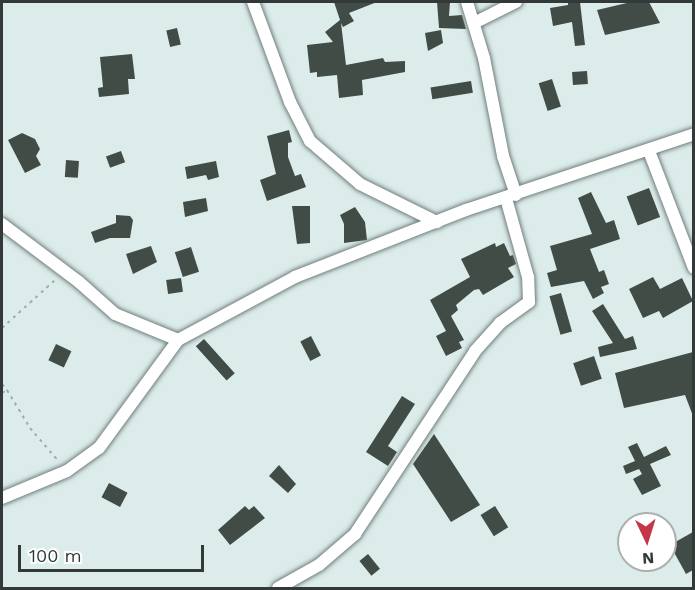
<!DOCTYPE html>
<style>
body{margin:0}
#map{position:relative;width:695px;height:590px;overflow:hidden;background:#dceceb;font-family:"Work Sans",sans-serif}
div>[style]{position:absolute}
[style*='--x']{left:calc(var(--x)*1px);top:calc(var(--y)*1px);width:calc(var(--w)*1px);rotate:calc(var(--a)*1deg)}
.building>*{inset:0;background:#424c46;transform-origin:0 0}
.path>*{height:2px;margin-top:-1px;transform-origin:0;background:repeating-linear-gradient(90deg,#a1aead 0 3px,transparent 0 7.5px)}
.roads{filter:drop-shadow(0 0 2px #707e7d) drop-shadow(0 0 2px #707e7d)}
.minor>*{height:12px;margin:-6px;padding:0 6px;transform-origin:6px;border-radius:6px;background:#fff}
span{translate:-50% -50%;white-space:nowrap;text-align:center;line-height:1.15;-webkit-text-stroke:6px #fff;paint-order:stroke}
.frame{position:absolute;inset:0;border:3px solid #323938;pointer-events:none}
.north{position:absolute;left:617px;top:512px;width:60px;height:60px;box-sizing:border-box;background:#fff;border:2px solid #adb0af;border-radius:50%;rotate:176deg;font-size:16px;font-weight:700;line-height:24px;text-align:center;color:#323938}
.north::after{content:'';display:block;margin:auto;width:21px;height:27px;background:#c63649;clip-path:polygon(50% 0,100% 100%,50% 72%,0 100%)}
.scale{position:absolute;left:18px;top:545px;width:186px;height:27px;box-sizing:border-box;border:3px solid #323938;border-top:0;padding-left:8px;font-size:18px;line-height:21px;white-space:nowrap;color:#323938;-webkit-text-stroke:4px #fff;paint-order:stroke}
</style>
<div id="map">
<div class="building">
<div style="clip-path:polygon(334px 2px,377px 2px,349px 13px,354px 21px,343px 27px,341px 23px,346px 65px,383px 58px,385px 62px,405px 61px,405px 72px,362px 80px,363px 95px,339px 98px,337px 75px,317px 77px,317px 72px,310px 73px,307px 45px,333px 42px,325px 32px,340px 20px)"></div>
<div style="clip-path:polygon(437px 2px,450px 2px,449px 16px,462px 15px,466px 29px,439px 28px)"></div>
<div style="clip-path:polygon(568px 2px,580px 2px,585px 45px,575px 46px,572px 22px,553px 26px,550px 8px,568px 5px)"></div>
<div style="clip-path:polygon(631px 2px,649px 2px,660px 23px,605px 35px,597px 10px)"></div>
<div style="left:177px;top:28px;width:17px;height:11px;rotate:77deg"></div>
<div style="clip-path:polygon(441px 30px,443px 43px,428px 51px,425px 33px)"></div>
<div style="clip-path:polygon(132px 54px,135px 79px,128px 79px,129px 94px,99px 97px,98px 88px,103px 87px,100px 57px)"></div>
<div style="left:587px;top:71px;width:13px;height:15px;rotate:86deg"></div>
<div style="left:552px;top:79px;width:29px;height:14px;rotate:72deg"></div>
<div style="left:471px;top:81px;width:12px;height:41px;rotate:81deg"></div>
<div style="clip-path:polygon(289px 130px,292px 142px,288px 143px,288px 157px,295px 176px,301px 174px,306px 187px,267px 201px,260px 180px,276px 174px,267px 136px)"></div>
<div style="clip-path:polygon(22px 133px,35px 139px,40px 149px,36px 156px,41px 165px,25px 173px,8px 140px)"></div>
<div style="left:121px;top:151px;width:12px;height:16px;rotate:70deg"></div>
<div style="left:66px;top:160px;width:13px;height:17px;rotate:4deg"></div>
<div style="clip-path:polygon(216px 161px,219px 177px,208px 180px,206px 175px,187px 179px,185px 167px)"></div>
<div style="left:649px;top:188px;width:31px;height:24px;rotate:69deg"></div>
<div style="clip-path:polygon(591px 192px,606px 223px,614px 220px,620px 239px,590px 249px,599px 272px,604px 270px,609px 284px,601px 287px,604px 293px,593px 299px,584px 281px,551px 287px,547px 273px,557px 270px,550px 246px,592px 234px,578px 198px)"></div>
<div style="clip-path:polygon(206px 198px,208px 211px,185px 217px,183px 202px)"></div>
<div style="clip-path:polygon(292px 206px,310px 206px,310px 243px,297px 244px)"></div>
<div style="clip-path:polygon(355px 207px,365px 222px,367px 240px,344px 243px,344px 224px,340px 215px)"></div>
<div style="clip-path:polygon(116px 215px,130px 216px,133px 220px,130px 238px,110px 238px,95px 243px,91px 232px,116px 223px)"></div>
<div style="clip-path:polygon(495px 243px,496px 247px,504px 243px,510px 256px,513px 255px,516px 264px,508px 268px,514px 277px,483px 295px,479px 289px,474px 290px,456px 305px,458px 310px,451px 316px,464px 340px,459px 342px,462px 348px,446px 356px,436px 336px,446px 331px,430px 300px,470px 277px,461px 259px)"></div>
<div style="clip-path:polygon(151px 246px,157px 262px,133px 274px,126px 254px)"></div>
<div style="left:191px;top:247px;width:26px;height:17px;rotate:72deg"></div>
<div style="clip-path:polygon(653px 277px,660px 289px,682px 278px,693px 301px,663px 318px,659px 311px,643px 318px,629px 289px)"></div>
<div style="left:181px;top:278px;width:14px;height:15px;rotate:82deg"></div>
<div style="left:561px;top:293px;width:40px;height:12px;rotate:74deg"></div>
<div style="clip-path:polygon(603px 304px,625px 339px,633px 336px,637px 349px,600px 357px,598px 347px,613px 343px,592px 311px)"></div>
<div style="left:311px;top:336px;width:22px;height:12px;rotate:63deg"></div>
<div style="left:204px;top:339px;width:46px;height:11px;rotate:48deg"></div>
<div style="left:56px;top:344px;width:17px;height:18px;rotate:25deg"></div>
<div style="clip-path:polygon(693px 352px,693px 416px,685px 395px,624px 408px,615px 373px)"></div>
<div style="left:594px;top:356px;width:24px;height:22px;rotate:71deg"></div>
<div style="clip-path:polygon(402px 396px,415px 404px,388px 446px,397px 452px,388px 466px,366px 452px)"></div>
<div style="clip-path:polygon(434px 434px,480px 505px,451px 522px,413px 464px)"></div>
<div style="clip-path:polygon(637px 443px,644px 457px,666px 446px,671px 455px,650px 464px,661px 486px,642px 495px,633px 479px,642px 474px,639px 469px,626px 474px,623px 466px,635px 461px,628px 447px)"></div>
<div style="clip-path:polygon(279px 465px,296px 484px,288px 493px,269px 476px)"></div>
<div style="left:109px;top:483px;width:21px;height:16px;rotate:28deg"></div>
<div style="clip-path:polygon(245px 506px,249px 510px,254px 506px,265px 518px,230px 545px,218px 530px)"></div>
<div style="left:495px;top:506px;width:25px;height:17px;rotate:58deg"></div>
<div style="clip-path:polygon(693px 532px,693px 570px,686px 574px,670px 545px)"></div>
<div style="left:368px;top:554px;width:19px;height:11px;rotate:51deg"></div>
</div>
<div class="path">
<div style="--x:2;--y:328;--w:72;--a:-42.2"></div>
<div style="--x:2;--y:384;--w:8;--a:50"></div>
<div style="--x:2;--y:393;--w:6;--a:-31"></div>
<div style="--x:7;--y:390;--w:44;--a:58.8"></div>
<div style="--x:30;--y:428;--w:45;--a:49.5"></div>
</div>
<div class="roads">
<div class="minor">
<div style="--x:253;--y:2;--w:107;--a:69.7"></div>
<div style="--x:290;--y:102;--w:44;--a:62.9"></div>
<div style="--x:310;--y:141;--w:66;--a:40.7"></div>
<div style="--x:360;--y:184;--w:86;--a:26.3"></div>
<div style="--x:467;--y:2;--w:59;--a:73.1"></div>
<div style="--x:484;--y:58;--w:100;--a:79"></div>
<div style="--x:503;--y:156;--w:41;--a:71.6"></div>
<div style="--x:474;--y:23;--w:47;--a:-26.6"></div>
<div style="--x:649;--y:151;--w:125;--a:69"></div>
<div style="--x:2;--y:224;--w:96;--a:37"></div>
<div style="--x:79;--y:282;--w:48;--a:41.6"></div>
<div style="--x:115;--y:314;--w:68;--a:22.4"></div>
<div style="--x:178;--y:340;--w:133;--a:-28.3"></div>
<div style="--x:295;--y:277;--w:184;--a:-21.4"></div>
<div style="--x:466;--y:210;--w:240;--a:-18.4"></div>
<div style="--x:2;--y:498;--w:70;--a:-22.6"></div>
<div style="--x:67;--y:471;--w:39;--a:-36"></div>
<div style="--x:99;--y:448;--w:134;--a:-53.8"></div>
<div style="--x:278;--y:588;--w:47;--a:-29.3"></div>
<div style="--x:319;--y:565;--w:48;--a:-40.7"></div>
<div style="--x:355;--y:534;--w:219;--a:-56.7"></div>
<div style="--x:475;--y:351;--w:38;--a:-48"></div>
<div style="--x:500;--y:323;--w:36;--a:-36"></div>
<div style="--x:529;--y:302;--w:25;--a:-92"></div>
<div style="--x:528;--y:277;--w:82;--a:-105.6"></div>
</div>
</div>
<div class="frame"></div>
<div class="north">N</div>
<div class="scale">100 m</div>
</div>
